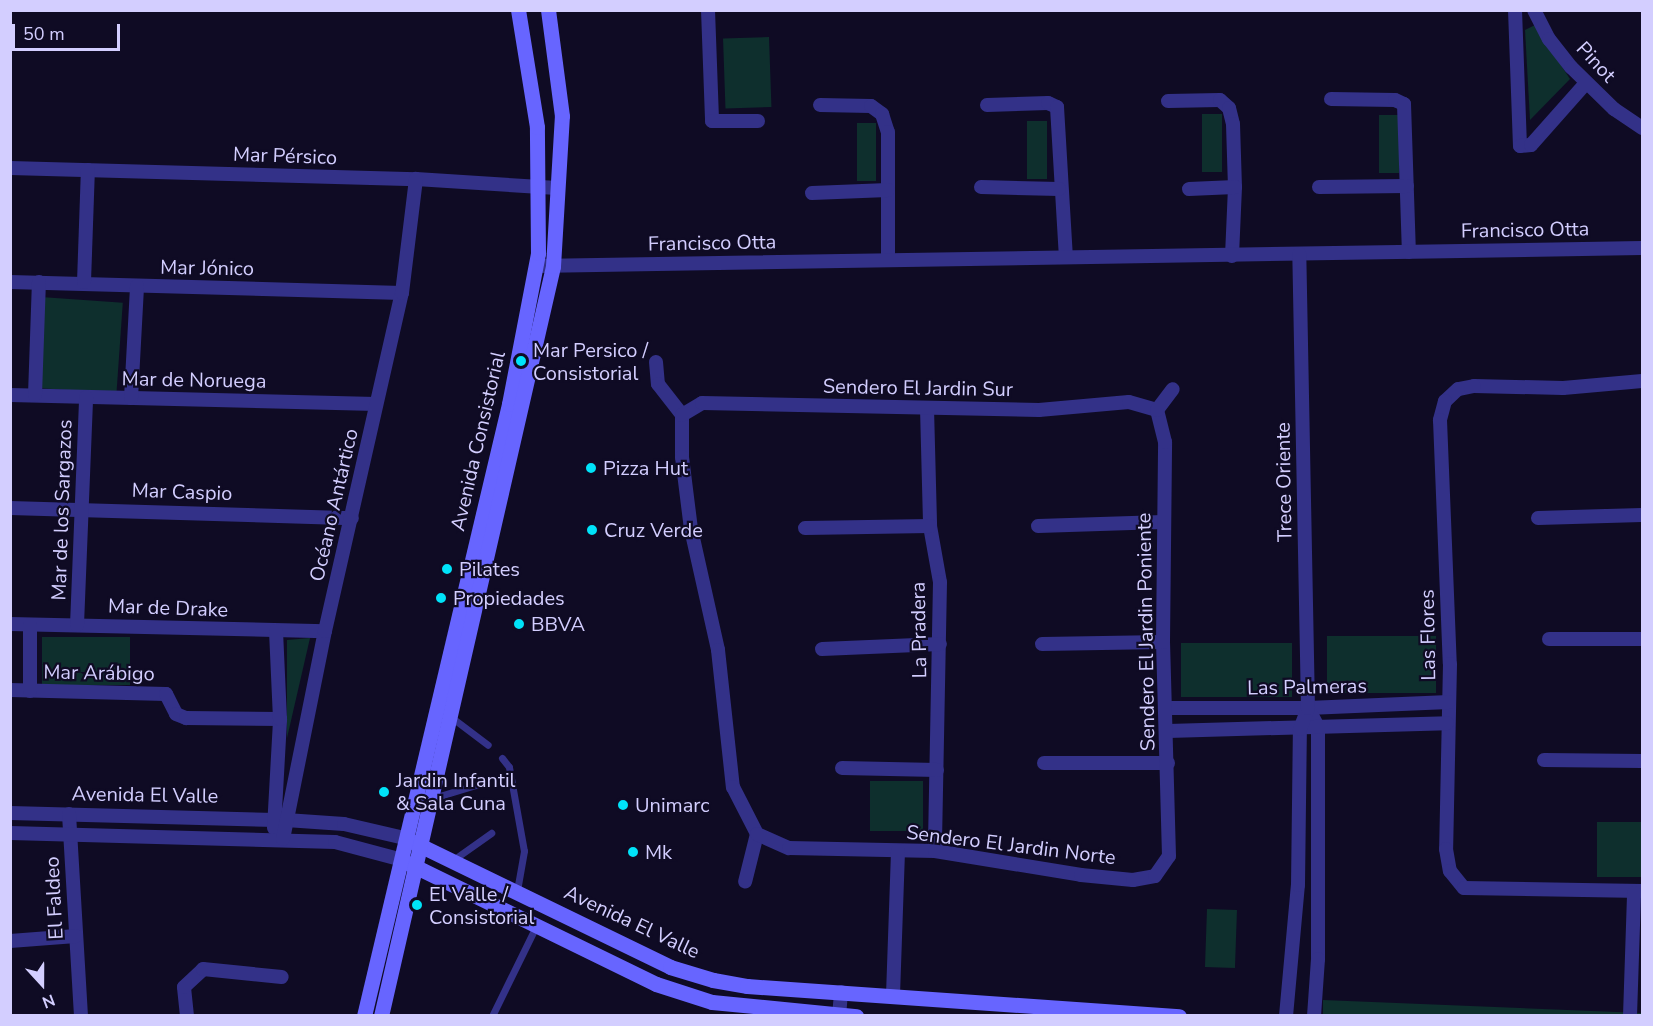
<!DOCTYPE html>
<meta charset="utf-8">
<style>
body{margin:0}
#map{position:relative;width:1653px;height:1026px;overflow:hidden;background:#0f0b24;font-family:"Nunito Sans",sans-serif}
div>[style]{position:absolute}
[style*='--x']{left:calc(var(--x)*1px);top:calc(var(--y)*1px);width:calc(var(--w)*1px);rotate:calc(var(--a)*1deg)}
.green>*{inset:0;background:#0e2f2d;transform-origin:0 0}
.lane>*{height:7px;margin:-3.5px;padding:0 3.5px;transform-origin:3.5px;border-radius:3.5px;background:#333188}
.street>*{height:14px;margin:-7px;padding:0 7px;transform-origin:7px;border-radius:7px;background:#333188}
.secondary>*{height:15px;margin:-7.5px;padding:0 7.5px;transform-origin:7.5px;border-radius:7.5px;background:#6765ff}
.dots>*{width:16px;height:16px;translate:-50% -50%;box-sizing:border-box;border:3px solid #0f0b24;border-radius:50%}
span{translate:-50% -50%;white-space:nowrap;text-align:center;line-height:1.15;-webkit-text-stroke:4.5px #0f0b24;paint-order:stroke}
.street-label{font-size:20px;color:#d3ceff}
.poi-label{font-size:20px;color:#d3ceff}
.left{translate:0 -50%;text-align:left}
.frame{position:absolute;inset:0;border:12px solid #d3ceff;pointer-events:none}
.north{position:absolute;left:12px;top:954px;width:60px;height:60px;-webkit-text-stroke:4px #0f0b24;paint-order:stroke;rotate:159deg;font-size:16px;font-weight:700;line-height:24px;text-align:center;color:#d3ceff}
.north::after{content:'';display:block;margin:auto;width:21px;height:27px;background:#d3ceff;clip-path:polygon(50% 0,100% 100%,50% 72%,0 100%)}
.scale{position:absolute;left:12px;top:24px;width:108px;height:27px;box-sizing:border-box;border:3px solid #d3ceff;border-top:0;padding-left:8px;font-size:18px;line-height:21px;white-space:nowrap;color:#d3ceff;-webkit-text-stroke:4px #0f0b24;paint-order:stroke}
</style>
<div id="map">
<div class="green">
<div style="clip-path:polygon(1535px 25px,1570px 79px,1530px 120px,1525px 30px)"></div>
<div style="left:769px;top:37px;width:70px;height:46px;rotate:88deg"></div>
<div style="left:1202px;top:114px;width:20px;height:58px"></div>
<div style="left:1379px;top:115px;width:20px;height:58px"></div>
<div style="left:1027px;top:121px;width:20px;height:58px"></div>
<div style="left:857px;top:123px;width:19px;height:58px"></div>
<div style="left:41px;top:297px;width:82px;height:91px;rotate:4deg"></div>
<div style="left:1436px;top:636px;width:57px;height:109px;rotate:90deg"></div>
<div style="left:130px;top:637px;width:48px;height:88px;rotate:90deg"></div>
<div style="clip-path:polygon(310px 638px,287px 738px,287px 640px)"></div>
<div style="left:1292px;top:643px;width:54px;height:111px;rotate:90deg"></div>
<div style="left:870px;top:781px;width:53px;height:50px"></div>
<div style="left:1597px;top:822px;width:45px;height:55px"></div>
<div style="left:1207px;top:909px;width:30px;height:58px;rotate:2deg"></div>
<div style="clip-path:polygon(1323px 1000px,1642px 1013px,1642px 1016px,1323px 1016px)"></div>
</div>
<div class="lane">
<div style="--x:451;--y:717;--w:46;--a:37.1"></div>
<div style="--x:502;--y:758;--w:11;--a:52"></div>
<div style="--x:509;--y:767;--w:85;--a:79.9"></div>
<div style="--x:524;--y:851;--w:40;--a:100"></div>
<div style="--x:433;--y:798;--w:51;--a:-17"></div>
<div style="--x:453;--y:860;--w:47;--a:-35.4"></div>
<div style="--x:492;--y:1016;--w:100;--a:-63.9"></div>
</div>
<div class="street">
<div style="--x:708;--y:10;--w:111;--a:87.9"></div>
<div style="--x:712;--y:121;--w:46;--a:0"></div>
<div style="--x:1515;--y:10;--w:136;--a:87.9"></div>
<div style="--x:1520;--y:146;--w:11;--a:-5"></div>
<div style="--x:1531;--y:145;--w:83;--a:-48.4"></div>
<div style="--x:1534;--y:10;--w:33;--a:63"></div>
<div style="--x:1549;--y:39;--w:36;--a:52"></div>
<div style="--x:1571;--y:67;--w:60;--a:44.3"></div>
<div style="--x:1614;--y:109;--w:34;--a:34"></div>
<div style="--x:1331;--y:99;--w:64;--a:0.9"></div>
<div style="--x:1395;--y:100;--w:10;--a:24"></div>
<div style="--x:1404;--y:104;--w:148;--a:88.1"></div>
<div style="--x:1168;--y:101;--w:52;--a:-1.1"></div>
<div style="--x:1220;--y:100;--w:12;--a:42"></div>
<div style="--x:1229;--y:108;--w:16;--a:76"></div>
<div style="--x:1233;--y:124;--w:63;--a:88.2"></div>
<div style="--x:1235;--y:187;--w:69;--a:92.5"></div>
<div style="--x:820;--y:105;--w:51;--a:1.1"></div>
<div style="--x:871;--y:106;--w:14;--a:36"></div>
<div style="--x:882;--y:114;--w:19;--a:72"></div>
<div style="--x:888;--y:132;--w:127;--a:90"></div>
<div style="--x:987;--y:105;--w:61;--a:-1.9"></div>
<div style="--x:1048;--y:103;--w:10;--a:24"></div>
<div style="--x:1057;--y:107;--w:150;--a:86.6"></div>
<div style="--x:10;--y:168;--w:406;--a:1.6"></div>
<div style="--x:416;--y:179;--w:141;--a:3.7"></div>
<div style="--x:981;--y:187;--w:78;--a:1.5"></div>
<div style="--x:1319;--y:187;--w:88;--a:-0.7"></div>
<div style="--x:1189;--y:189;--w:46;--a:-2.5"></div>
<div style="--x:812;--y:193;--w:76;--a:-2.3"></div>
<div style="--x:536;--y:266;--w:1106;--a:-0.93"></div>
<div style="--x:10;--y:282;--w:392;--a:1.6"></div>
<div style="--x:84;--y:282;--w:112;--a:-88"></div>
<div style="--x:656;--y:362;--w:22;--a:85"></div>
<div style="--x:658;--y:384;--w:39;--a:52"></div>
<div style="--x:682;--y:415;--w:42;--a:90"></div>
<div style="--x:682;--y:457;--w:73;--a:82.9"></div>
<div style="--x:691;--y:529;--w:124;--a:77.4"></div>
<div style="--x:718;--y:650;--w:138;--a:83.8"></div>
<div style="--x:733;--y:787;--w:53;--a:62.9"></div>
<div style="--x:757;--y:834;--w:49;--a:104"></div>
<div style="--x:1642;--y:381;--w:79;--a:174.9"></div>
<div style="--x:1563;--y:388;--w:89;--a:-178.7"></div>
<div style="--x:1474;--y:386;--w:16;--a:169"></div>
<div style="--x:1458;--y:389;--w:18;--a:137"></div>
<div style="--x:1445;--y:401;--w:20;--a:105"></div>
<div style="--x:1440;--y:420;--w:244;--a:87.7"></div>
<div style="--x:1450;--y:664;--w:185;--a:91.2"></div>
<div style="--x:1446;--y:849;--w:22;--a:80"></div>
<div style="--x:1450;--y:871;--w:22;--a:51"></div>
<div style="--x:1464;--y:888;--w:178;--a:1"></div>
<div style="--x:10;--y:395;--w:366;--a:1.4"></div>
<div style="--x:35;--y:395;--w:113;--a:-88"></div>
<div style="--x:131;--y:398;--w:112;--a:-86.9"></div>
<div style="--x:927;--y:408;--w:118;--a:88.5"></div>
<div style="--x:930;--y:526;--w:57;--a:79.9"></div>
<div style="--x:940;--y:582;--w:269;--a:91.1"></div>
<div style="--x:682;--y:415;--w:23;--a:-31"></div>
<div style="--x:702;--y:403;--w:337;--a:1.2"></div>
<div style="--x:1039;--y:410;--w:90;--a:-5.1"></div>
<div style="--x:1129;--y:402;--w:29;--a:16"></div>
<div style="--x:10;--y:508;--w:342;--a:1.7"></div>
<div style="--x:1538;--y:518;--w:104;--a:-1.7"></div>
<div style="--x:1038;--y:526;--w:125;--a:-1.8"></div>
<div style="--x:805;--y:528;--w:125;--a:-0.9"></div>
<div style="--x:10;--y:624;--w:315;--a:1.3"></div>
<div style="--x:77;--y:625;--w:228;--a:-87.7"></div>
<div style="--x:1549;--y:639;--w:93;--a:0"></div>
<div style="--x:1042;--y:644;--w:121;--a:-0.9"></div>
<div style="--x:822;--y:649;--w:118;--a:-2.4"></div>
<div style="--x:10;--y:690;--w:156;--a:1.5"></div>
<div style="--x:166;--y:694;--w:22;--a:63"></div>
<div style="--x:176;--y:714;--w:11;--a:22"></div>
<div style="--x:186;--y:718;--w:94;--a:0.6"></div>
<div style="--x:30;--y:691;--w:66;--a:-90"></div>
<div style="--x:1166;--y:708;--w:142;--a:0"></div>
<div style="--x:1308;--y:708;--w:141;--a:-2.4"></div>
<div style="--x:1308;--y:708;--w:21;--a:62"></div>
<div style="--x:1318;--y:727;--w:232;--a:90"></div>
<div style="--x:1318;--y:959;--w:57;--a:94"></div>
<div style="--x:1168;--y:731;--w:279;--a:-1.6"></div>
<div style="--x:1544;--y:760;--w:98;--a:0.6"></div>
<div style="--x:1044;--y:763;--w:124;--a:0"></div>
<div style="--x:842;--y:768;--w:95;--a:1.2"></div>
<div style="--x:10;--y:813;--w:276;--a:1.5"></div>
<div style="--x:286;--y:820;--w:58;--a:3.9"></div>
<div style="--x:344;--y:824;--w:62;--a:13.1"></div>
<div style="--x:69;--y:814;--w:202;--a:86.6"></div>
<div style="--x:274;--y:828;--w:109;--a:-86.8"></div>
<div style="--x:280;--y:719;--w:88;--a:-92.6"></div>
<div style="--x:10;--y:833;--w:325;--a:1.6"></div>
<div style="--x:335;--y:842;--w:66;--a:14.9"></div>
<div style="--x:757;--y:834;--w:35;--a:24"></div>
<div style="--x:789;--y:848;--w:146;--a:1.2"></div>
<div style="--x:935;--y:851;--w:148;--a:9.3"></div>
<div style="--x:1081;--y:875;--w:52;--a:5.5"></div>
<div style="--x:1133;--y:880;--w:22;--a:-10"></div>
<div style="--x:1155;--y:876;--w:24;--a:-55"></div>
<div style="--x:1169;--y:856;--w:214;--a:-91.6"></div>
<div style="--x:1163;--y:642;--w:200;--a:-89.4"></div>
<div style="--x:1165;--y:442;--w:33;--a:-104"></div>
<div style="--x:1157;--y:410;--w:26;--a:-53"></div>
<div style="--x:283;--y:839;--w:212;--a:-78.6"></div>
<div style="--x:325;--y:631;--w:347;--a:-77.2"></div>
<div style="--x:402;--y:293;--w:115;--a:-83"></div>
<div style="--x:10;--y:941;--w:66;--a:-4.3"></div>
<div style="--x:893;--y:995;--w:144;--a:-88"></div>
<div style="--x:187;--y:1016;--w:29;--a:-96"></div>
<div style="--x:184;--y:987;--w:26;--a:-43"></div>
<div style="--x:203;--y:969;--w:79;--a:5.8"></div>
<div style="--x:839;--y:1016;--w:24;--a:-85"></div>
<div style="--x:1286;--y:1016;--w:132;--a:-84.8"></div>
<div style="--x:1298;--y:885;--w:156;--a:-89.3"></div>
<div style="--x:1300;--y:729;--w:22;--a:-69"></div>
<div style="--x:1308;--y:708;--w:454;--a:-91.1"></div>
<div style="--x:1630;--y:1016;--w:123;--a:-88.1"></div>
</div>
<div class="secondary">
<div style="--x:411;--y:841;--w:288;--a:25.9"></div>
<div style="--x:670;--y:967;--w:45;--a:16.8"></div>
<div style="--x:713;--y:980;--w:35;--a:10"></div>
<div style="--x:747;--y:986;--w:433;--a:4"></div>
<div style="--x:408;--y:863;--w:276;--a:26"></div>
<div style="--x:656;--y:984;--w:59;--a:17.8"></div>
<div style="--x:712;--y:1002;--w:145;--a:5.6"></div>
<div style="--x:364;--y:1016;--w:629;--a:-76.67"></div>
<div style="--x:509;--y:404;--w:154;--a:-79.1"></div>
<div style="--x:538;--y:253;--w:126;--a:-90.5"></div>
<div style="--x:537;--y:127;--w:119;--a:-99.2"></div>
<div style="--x:381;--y:1016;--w:769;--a:-77.08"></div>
<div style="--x:553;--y:266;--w:150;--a:-86.6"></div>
<div style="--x:562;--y:116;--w:107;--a:-97.5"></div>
</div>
<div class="dots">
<div style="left:521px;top:361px;background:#00e3f9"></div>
<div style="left:591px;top:468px;background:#00e3f9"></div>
<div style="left:592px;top:530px;background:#00e3f9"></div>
<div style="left:447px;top:569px;background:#00e3f9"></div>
<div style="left:441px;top:598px;background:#00e3f9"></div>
<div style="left:519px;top:624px;background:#00e3f9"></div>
<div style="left:384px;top:792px;background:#00e3f9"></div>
<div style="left:623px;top:805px;background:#00e3f9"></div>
<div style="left:633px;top:852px;background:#00e3f9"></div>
<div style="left:417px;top:905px;background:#00e3f9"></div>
</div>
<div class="street-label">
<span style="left:1596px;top:62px;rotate:47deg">Pinot</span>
<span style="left:285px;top:156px;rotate:2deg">Mar Pérsico</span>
<span style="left:1525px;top:230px;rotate:-1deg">Francisco Otta</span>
<span style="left:712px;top:243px;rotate:-1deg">Francisco Otta</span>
<span style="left:207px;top:268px;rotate:1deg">Mar Jónico</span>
<span style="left:194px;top:380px;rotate:1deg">Mar de Noruega</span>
<span style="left:918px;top:388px;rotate:1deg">Sendero El Jardin Sur</span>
<span style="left:478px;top:441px;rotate:-77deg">Avenida Consistorial</span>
<span style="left:1284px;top:482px;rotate:-91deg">Trece Oriente</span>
<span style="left:182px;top:492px;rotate:2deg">Mar Caspio</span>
<span style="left:334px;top:505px;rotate:-77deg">Océano Antártico</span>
<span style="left:62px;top:510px;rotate:-88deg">Mar de los Sargazos</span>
<span style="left:168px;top:608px;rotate:2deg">Mar de Drake</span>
<span style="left:919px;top:630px;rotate:-91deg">La Pradera</span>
<span style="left:1146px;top:632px;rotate:-91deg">Sendero El Jardin Poniente</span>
<span style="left:1428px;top:635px;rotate:-91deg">Las Flores</span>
<span style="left:99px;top:673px;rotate:1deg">Mar Arábigo</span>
<span style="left:1307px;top:687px;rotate:-1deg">Las Palmeras</span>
<span style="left:145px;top:795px;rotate:1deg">Avenida El Valle</span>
<span style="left:1011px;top:845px;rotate:7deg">Sendero El Jardin Norte</span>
<span style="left:54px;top:898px;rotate:-93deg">El Faldeo</span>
<span style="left:632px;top:922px;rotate:25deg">Avenida El Valle</span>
</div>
<div class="poi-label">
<span class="left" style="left:533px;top:362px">Mar Persico /<br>Consistorial</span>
<span class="left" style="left:603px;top:468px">Pizza Hut</span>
<span class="left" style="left:604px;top:530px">Cruz Verde</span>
<span class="left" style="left:459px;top:569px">Pilates</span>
<span class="left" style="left:453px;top:598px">Propiedades</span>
<span class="left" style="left:531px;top:624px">BBVA</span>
<span class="left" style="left:396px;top:792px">Jardin Infantil<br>&amp; Sala Cuna</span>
<span class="left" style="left:635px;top:805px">Unimarc</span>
<span class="left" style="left:645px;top:852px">Mk</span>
<span class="left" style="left:429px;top:906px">El Valle /<br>Consistorial</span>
</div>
<div class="frame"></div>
<div class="north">N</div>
<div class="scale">50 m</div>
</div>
